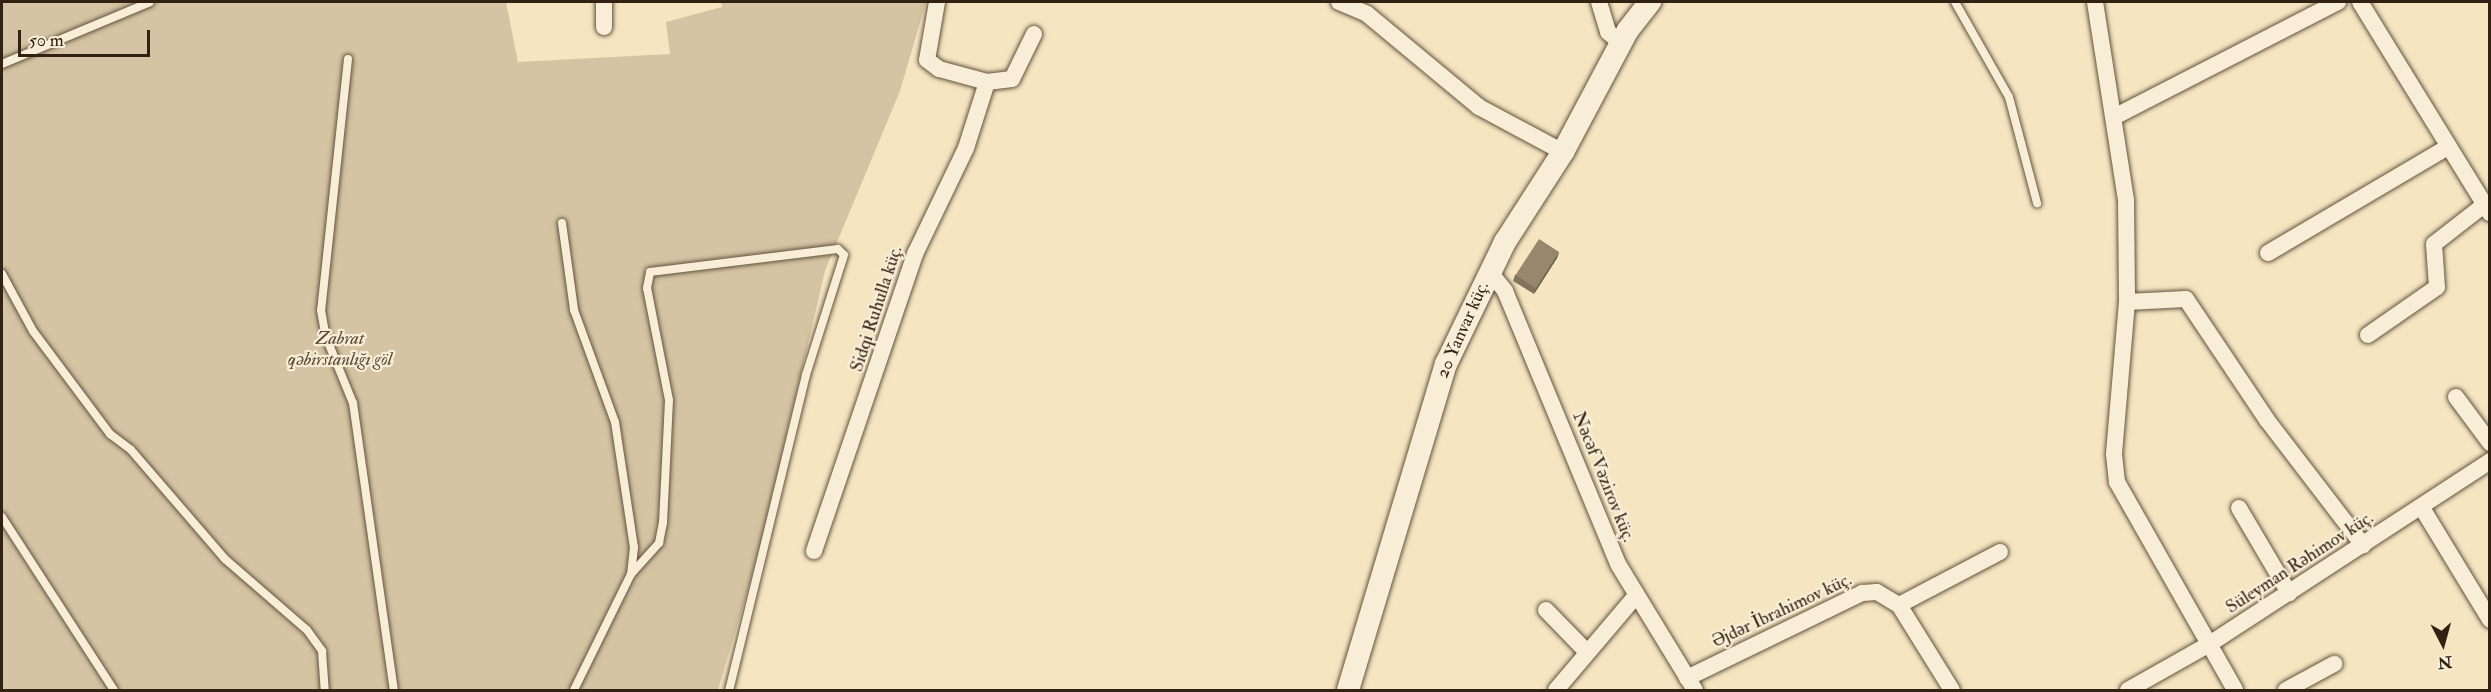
<!DOCTYPE html>
<meta charset="utf-8">
<style>
body{margin:0}
#map{position:relative;width:2491px;height:692px;overflow:hidden;background:#f5e5c1;font-family:"IM FELL Double Pica",serif}
div>[style]{position:absolute}
[style*='--x']{left:calc(var(--x)*1px);top:calc(var(--y)*1px);width:calc(var(--w)*1px);rotate:calc(var(--a)*1deg)}
.green>*{inset:0;background:#d4c4a3}
.roads{filter:drop-shadow(0 0 2px #63533e) drop-shadow(0 0 2px #63533e)}
.lane>*{height:8px;margin:-4px;padding:0 4px;transform-origin:4px;border-radius:4px;background:#f8eed7}
.street>*{height:16px;margin:-8px;padding:0 8px;transform-origin:8px;border-radius:8px;background:#f8eed7}
.secondary>*{height:22px;margin:-11px;padding:0 11px;transform-origin:11px;border-radius:11px;background:#f8eed7}
.wall>*{inset:0;background:#82745e}
.shaded-wall>*{inset:0;background:#6a5e4c}
.building>*{inset:0;background:#97876d;transform-origin:0 0}
span{translate:-50% -50%;white-space:nowrap;text-align:center;line-height:1.15;-webkit-text-stroke:4.5px #f8eed7;paint-order:stroke}
.street-label{font-size:18px;color:#322213}
.park-label{font-size:18px;color:#5a4a37;font-style:italic}
.frame{position:absolute;inset:0;border:3px solid #322213;pointer-events:none}
.north{position:absolute;left:2413px;top:614px;width:60px;height:60px;-webkit-text-stroke:4px #f8eed7;paint-order:stroke;rotate:174deg;font-size:16px;font-weight:700;line-height:24px;text-align:center;color:#322213}
.north::after{content:'';display:block;margin:auto;width:21px;height:27px;background:#322213;clip-path:polygon(50% 0,100% 100%,50% 72%,0 100%)}
.scale{position:absolute;left:18px;top:30px;width:132px;height:27px;box-sizing:border-box;border:3px solid #322213;border-top:0;padding-left:8px;font-size:18px;line-height:21px;white-space:nowrap;color:#322213;-webkit-text-stroke:4px #f8eed7;paint-order:stroke}
</style>
<div id="map">
<div class="green">
<div style="clip-path:polygon(2px 2px,506px 2px,518px 62px,670px 54px,666px 22px,722px 7px,721px 2px,926px 2px,900px 91px,825px 271px,760px 549px,718px 690px,2px 690px)"></div>
</div>
<div class="roads">
<div class="lane">
<div style="--x:1955;--y:2;--w:109;--a:60.4"></div>
<div style="--x:2009;--y:97;--w:110;--a:75.2"></div>
<div style="--x:348;--y:59;--w:252;--a:96.1"></div>
<div style="--x:321;--y:310;--w:27;--a:80"></div>
<div style="--x:326;--y:337;--w:71;--a:67.8"></div>
<div style="--x:353;--y:403;--w:290;--a:81.9"></div>
<div style="--x:2;--y:64;--w:160;--a:-22.7"></div>
<div style="--x:562;--y:223;--w:88;--a:82.1"></div>
<div style="--x:574;--y:310;--w:119;--a:69.9"></div>
<div style="--x:615;--y:422;--w:126;--a:81.4"></div>
<div style="--x:634;--y:547;--w:27;--a:96"></div>
<div style="--x:631;--y:574;--w:129;--a:116.2"></div>
<div style="--x:2;--y:274;--w:65;--a:61.5"></div>
<div style="--x:33;--y:331;--w:129;--a:53.2"></div>
<div style="--x:110;--y:434;--w:26;--a:37"></div>
<div style="--x:131;--y:450;--w:144;--a:49.2"></div>
<div style="--x:225;--y:559;--w:108;--a:40.9"></div>
<div style="--x:307;--y:630;--w:26;--a:54"></div>
<div style="--x:322;--y:651;--w:39;--a:86"></div>
<div style="--x:2;--y:517;--w:206;--a:57.1"></div>
<div style="--x:631;--y:574;--w:42;--a:-47.9"></div>
<div style="--x:659;--y:543;--w:20;--a:-79"></div>
<div style="--x:663;--y:523;--w:123;--a:-87.2"></div>
<div style="--x:669;--y:400;--w:114;--a:-101.1"></div>
<div style="--x:647;--y:288;--w:16;--a:-79"></div>
<div style="--x:650;--y:272;--w:189;--a:-7"></div>
<div style="--x:838;--y:249;--w:8;--a:45"></div>
<div style="--x:844;--y:255;--w:126;--a:107.6"></div>
<div style="--x:806;--y:375;--w:324;--a:103.7"></div>
</div>
<div class="street">
<div style="--x:604;--y:2;--w:25;--a:90"></div>
<div style="--x:1339;--y:2;--w:30;--a:23"></div>
<div style="--x:1367;--y:14;--w:146;--a:39.7"></div>
<div style="--x:1479;--y:107;--w:95;--a:28.2"></div>
<div style="--x:1599;--y:2;--w:31;--a:73"></div>
<div style="--x:1608;--y:32;--w:17;--a:40"></div>
<div style="--x:2095;--y:2;--w:200;--a:81.1"></div>
<div style="--x:2126;--y:200;--w:102;--a:89.4"></div>
<div style="--x:2127;--y:302;--w:153;--a:94.9"></div>
<div style="--x:2114;--y:454;--w:28;--a:84"></div>
<div style="--x:2117;--y:482;--w:239;--a:60.4"></div>
<div style="--x:2360;--y:2;--w:248;--a:58.4"></div>
<div style="--x:987;--y:82;--w:25;--a:-7"></div>
<div style="--x:1012;--y:79;--w:50;--a:-63.9"></div>
<div style="--x:2114;--y:117;--w:252;--a:-27.2"></div>
<div style="--x:2268;--y:253;--w:207;--a:-30.5"></div>
<div style="--x:1489;--y:271;--w:26;--a:51"></div>
<div style="--x:1505;--y:291;--w:295;--a:67.5"></div>
<div style="--x:1618;--y:564;--w:148;--a:58.6"></div>
<div style="--x:2127;--y:302;--w:59;--a:-2.9"></div>
<div style="--x:2186;--y:299;--w:146;--a:56.2"></div>
<div style="--x:2267;--y:420;--w:158;--a:52.5"></div>
<div style="--x:2368;--y:335;--w:84;--a:-34.8"></div>
<div style="--x:2437;--y:287;--w:43;--a:-94"></div>
<div style="--x:2434;--y:244;--w:63;--a:-38"></div>
<div style="--x:2456;--y:397;--w:57;--a:53.5"></div>
<div style="--x:2239;--y:508;--w:99;--a:59.5"></div>
<div style="--x:2422;--y:508;--w:131;--a:58.7"></div>
<div style="--x:814;--y:551;--w:314;--a:-71.2"></div>
<div style="--x:915;--y:254;--w:118;--a:-64.3"></div>
<div style="--x:966;--y:148;--w:69;--a:-72.3"></div>
<div style="--x:987;--y:82;--w:50;--a:-164.8"></div>
<div style="--x:939;--y:69;--w:15;--a:-143"></div>
<div style="--x:927;--y:60;--w:59;--a:-80.2"></div>
<div style="--x:1899;--y:605;--w:114;--a:-27.7"></div>
<div style="--x:1546;--y:610;--w:57;--a:45.7"></div>
<div style="--x:1687;--y:678;--w:195;--a:-25.9"></div>
<div style="--x:1862;--y:593;--w:15;--a:-4"></div>
<div style="--x:1877;--y:592;--w:26;--a:31"></div>
<div style="--x:1899;--y:605;--w:100;--a:58.1"></div>
<div style="--x:1556;--y:690;--w:122;--a:-49.7"></div>
<div style="--x:2128;--y:690;--w:92;--a:-29.4"></div>
<div style="--x:2208;--y:645;--w:337;--a:-33.1"></div>
<div style="--x:2286;--y:690;--w:55;--a:-28.4"></div>
</div>
<div class="secondary">
<div style="--x:1348;--y:690;--w:340;--a:-73.3"></div>
<div style="--x:1446;--y:364;--w:136;--a:-64.2"></div>
<div style="--x:1505;--y:242;--w:107;--a:-57.2"></div>
<div style="--x:1563;--y:152;--w:138;--a:-62"></div>
<div style="--x:1628;--y:30;--w:36;--a:-52"></div>
</div>
</div>
<div class="wall">
<div style="clip-path:polygon(1559px 252px,1557px 258px,1534px 294px,1513px 281px,1515px 275px)"></div>
</div>
<div class="shaded-wall">
<div style="clip-path:polygon(1559px 252px,1557px 258px,1534px 294px,1536px 289px)"></div>
</div>
<div class="building">
<div style="left:1539px;top:239px;width:24px;height:43px;rotate:33deg"></div>
</div>
<div class="street-label">
<span style="left:877px;top:309px;rotate:-72deg">Sidqi Ruhulla küç.</span>
<span style="left:1463px;top:330px;rotate:-66deg">20 Yanvar küç.</span>
<span style="left:1603px;top:477px;rotate:68deg">Nəcəf Vəzirov küç.</span>
<span style="left:2300px;top:563px;rotate:-33deg">Süleyman Rəhimov küç.</span>
<span style="left:1782px;top:611px;rotate:-25deg">Əjdər İbrahimov küç.</span>
</div>
<div class="park-label">
<span style="left:340px;top:350px">Zabrat<br>qəbirstanlığı göl</span>
</div>
<div class="frame"></div>
<div class="north">N</div>
<div class="scale">50 m</div>
</div>
